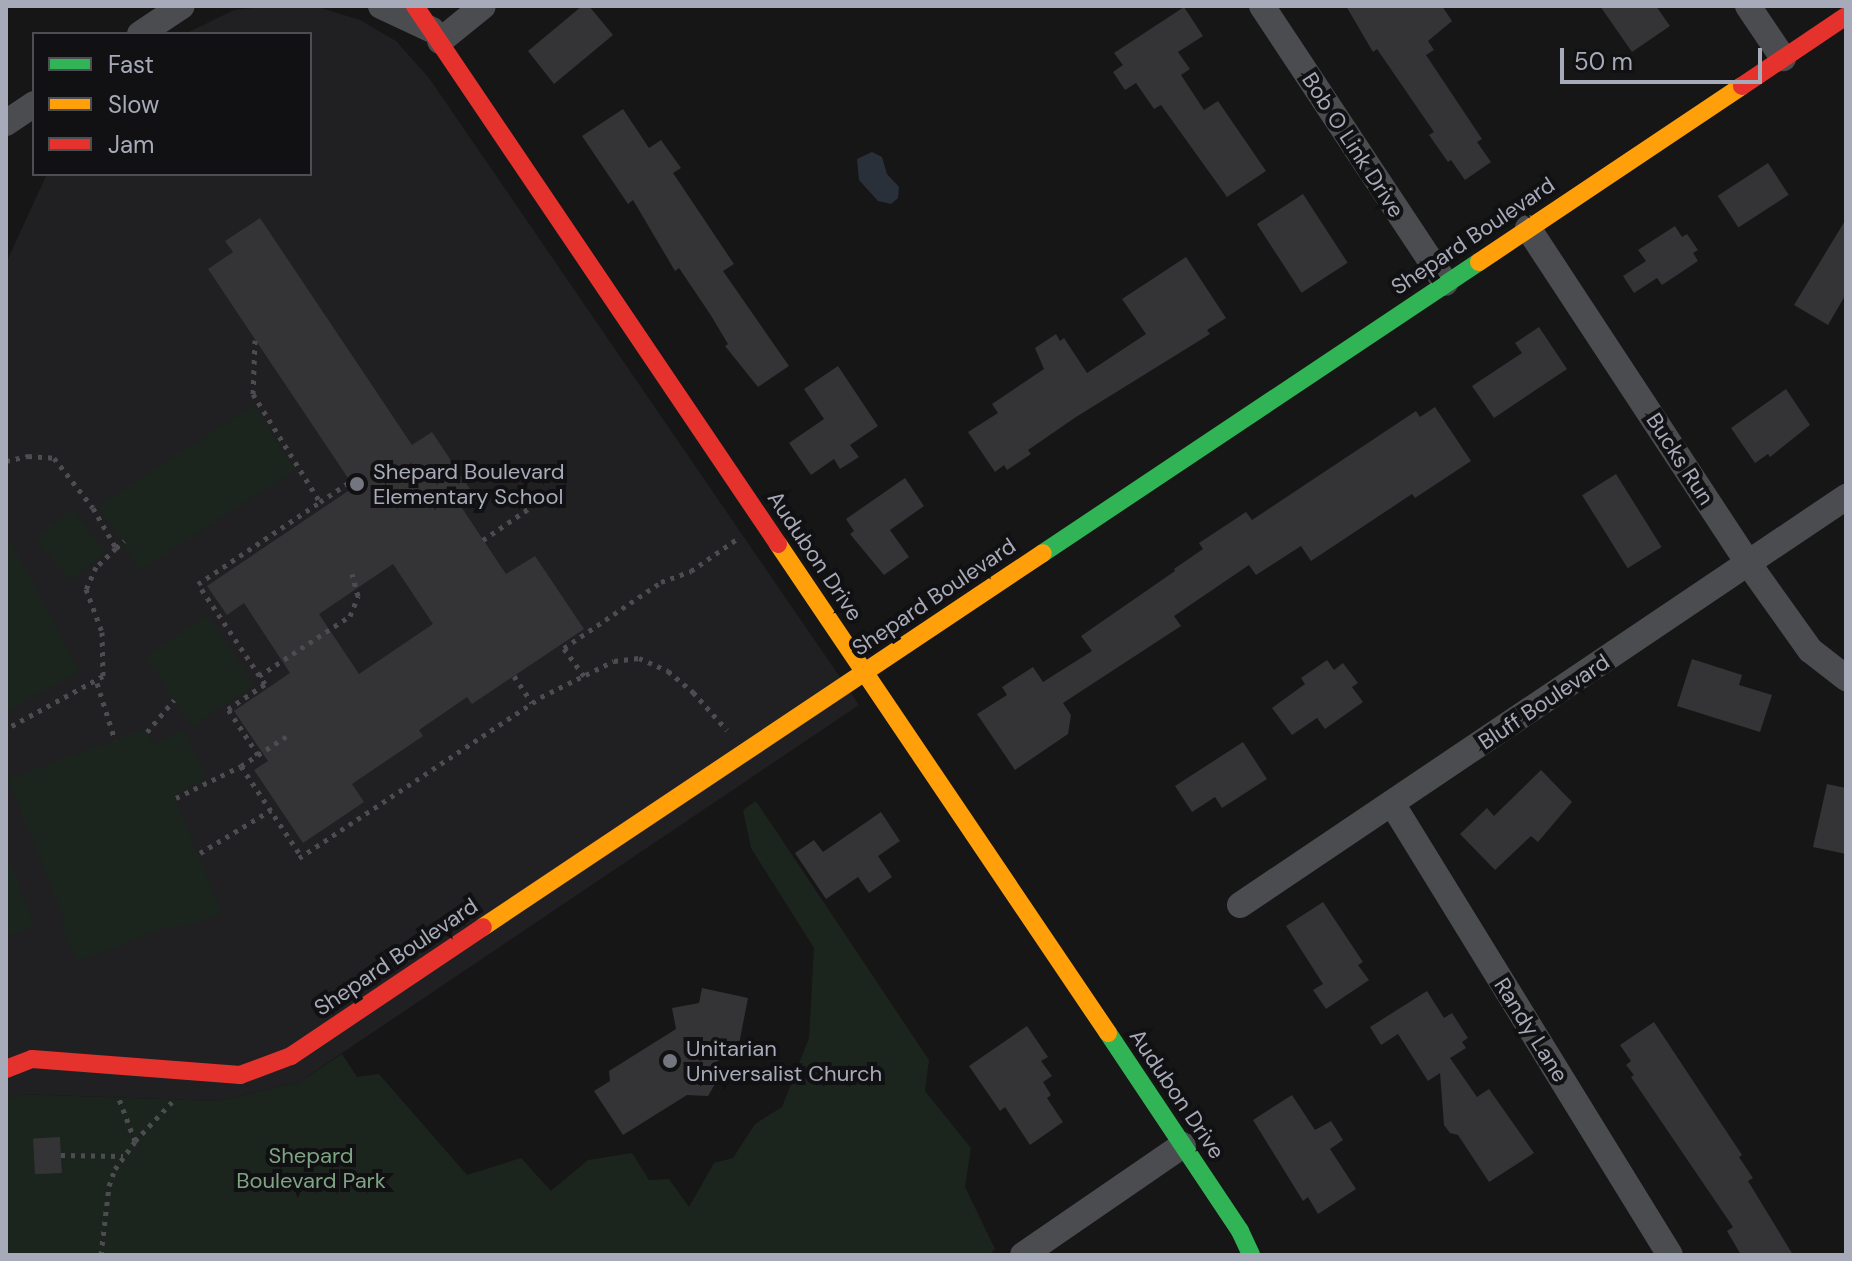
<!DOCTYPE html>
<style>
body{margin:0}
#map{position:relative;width:1852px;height:1261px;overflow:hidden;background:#161616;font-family:"DM Sans",sans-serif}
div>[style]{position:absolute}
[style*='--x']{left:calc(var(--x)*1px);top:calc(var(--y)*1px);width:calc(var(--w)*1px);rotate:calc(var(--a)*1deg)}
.built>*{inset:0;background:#202023}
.green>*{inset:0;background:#1c241e;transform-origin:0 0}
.water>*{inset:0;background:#293039}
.building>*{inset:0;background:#343436;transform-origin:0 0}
.path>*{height:5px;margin-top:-2.5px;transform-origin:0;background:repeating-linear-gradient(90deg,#4c4c51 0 4px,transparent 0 10px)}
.street>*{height:26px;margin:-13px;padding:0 13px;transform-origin:13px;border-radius:13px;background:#4a4c4f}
.fast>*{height:18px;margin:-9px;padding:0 9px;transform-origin:9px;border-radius:9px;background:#30b455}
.slow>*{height:18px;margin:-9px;padding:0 9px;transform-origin:9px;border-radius:9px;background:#ff9f0a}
.jam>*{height:18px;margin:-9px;padding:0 9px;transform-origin:9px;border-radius:9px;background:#e5322d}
.dots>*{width:22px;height:22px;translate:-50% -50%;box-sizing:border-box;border:4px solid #111012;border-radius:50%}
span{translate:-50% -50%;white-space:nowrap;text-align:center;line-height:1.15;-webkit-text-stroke:8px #111012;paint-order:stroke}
.street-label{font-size:22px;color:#a7aab8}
.poi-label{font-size:22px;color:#a7aab8}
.left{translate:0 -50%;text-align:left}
.park-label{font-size:22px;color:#7da483}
.frame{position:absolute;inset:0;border:8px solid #a7aab8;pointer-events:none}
.legend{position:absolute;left:32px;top:32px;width:280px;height:144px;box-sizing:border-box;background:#111012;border:2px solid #4d4e54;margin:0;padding:10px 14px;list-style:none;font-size:24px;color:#a7aab8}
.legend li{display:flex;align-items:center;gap:16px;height:40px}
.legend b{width:40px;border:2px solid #4d4e54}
.scale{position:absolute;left:1560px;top:48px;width:202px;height:36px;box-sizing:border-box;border:4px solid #a7aab8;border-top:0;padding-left:10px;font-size:24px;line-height:28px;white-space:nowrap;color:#a7aab8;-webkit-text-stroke:6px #111012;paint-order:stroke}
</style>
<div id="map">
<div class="built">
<div style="clip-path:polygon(272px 6px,321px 8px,360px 20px,396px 41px,429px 78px,859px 705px,299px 1082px,217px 1101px,19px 1094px,6px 1099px,6px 263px,47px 174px,310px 174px,310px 34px,185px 34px,234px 10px)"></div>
</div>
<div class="green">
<div style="left:254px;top:405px;width:77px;height:186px;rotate:57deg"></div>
<div style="left:71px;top:509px;width:55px;height:46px;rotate:50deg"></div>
<div style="clip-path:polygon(6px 533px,80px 672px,6px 711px)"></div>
<div style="left:207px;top:615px;width:84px;height:75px;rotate:56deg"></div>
<div style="clip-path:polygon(145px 729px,152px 744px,185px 730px,206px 778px,174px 795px,222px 913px,190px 925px,161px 929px,79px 961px,71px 951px,60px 922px,65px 920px,8px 779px)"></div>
<div style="clip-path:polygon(756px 801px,929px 1060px,925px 1091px,971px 1148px,965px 1187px,995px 1249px,989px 1255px,6px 1255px,6px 1099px,19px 1094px,217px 1101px,299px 1082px,342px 1054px,357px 1077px,379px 1074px,467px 1175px,521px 1158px,551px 1191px,588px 1160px,632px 1153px,649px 1180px,669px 1179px,689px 1207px,714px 1163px,733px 1158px,755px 1124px,782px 1107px,809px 1038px,814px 948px,751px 848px,743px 810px)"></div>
<div style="clip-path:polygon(6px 852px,35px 926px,6px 937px)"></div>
</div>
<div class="water">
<div style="clip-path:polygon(872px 152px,882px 157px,887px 174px,899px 187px,898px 198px,891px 204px,878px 201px,859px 180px,857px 159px)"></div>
</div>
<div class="building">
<div style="clip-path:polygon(582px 6px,589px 6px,613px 35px,554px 84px,528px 51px)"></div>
<div style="clip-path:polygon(1346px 6px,1442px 6px,1452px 21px,1428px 41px,1434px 50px,1426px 55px,1482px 139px,1477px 142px,1491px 162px,1465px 180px,1451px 160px,1448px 162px,1429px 135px,1434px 132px,1377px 49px,1373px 52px)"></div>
<div style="clip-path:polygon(1600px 6px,1656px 6px,1670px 26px,1632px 52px)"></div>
<div style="clip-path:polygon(1184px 7px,1203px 36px,1178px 52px,1190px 69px,1181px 75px,1204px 110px,1218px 101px,1266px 171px,1227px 197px,1161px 105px,1154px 109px,1136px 83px,1125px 90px,1113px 72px,1123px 65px,1114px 53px)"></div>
<div style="clip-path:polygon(623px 109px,649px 148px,661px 140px,681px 168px,673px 173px,734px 264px,723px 271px,789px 366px,758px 387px,725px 346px,728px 344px,710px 314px,679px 268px,675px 271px,633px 200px,628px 204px,582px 136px)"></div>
<div style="left:1768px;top:163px;width:38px;height:60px;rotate:57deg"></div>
<div style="left:1303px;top:194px;width:82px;height:55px;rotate:57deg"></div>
<div style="clip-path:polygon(evenodd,260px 218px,412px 445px,432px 432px,474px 495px,460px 505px,506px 574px,535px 556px,584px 629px,472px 704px,467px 697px,419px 730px,423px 736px,352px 784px,364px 802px,303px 843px,254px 770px,268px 761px,234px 711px,290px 673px,244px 603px,227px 615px,207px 586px,354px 487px,208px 269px,233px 252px,225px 241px,260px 218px,393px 564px,433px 624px,359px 674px,319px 614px,393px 564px)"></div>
<div style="clip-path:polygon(1846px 219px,1846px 294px,1828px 325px,1794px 305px)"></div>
<div style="clip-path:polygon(1675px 226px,1682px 237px,1687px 234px,1698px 250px,1693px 253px,1698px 261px,1662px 285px,1657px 278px,1634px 293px,1623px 276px,1646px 261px,1638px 250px)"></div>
<div style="clip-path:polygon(1186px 257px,1226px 318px,1207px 330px,1210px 334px,1076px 417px,1028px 450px,1031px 454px,1007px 470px,1004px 465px,995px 472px,968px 432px,998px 413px,992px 404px,1044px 369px,1035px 348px,1056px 334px,1060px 341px,1064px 338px,1087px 373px,1146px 334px,1122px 299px)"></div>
<div style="clip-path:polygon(1539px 327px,1567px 369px,1494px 418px,1472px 386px,1522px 353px,1515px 343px)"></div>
<div style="clip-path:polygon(838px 366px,878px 426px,850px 445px,859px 457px,840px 469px,834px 459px,811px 475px,789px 443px,824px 419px,804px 389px)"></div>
<div style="clip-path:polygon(1786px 389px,1810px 425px,1770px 457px,1768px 454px,1755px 463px,1731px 428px)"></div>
<div style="clip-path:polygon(1435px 407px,1471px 461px,1415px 498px,1412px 494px,1311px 561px,1301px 546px,1256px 575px,1249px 565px,1174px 616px,1181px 626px,1063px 703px,1071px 715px,1068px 734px,1015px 770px,977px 714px,1007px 695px,1002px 687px,1033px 667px,1043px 682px,1092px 651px,1081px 636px,1175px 571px,1174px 569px,1203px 549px,1199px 543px,1246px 512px,1252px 520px,1416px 411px,1420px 417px)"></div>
<div style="left:1616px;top:474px;width:86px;height:40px;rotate:58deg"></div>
<div style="clip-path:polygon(905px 478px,924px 506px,890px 530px,909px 557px,884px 575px,850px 534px,854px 531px,846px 519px)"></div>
<div style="clip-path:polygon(1692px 659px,1742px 675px,1739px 685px,1772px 695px,1760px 732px,1677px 706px)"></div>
<div style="clip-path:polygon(1327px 660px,1334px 670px,1343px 663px,1358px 683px,1352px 687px,1363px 702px,1325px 729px,1317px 718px,1292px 735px,1272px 708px,1305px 684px,1301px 678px)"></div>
<div style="clip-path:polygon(1243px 742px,1267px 779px,1222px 808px,1215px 797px,1192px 812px,1175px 786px)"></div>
<div style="clip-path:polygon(1541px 770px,1572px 802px,1538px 842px,1531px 836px,1495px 870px,1460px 834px,1487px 808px,1494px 816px)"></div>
<div style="clip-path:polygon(1827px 784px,1846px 788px,1846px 854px,1813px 847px)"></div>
<div style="clip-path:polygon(881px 812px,900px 841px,878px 856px,892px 877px,869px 893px,858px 877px,826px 899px,795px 853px,814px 840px,823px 852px)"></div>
<div style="clip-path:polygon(1323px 902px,1363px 962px,1358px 965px,1369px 980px,1326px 1009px,1313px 990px,1323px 984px,1286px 926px)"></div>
<div style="clip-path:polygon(702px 988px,748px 998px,738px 1049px,711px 1065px,715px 1084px,708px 1096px,687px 1095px,623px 1135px,594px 1091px,610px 1081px,609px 1071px,676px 1029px,672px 1008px,699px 1003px)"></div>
<div style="clip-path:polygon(1427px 991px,1444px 1018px,1452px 1013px,1468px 1038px,1462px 1042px,1466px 1048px,1450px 1058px,1477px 1097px,1489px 1089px,1534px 1153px,1489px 1182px,1458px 1135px,1450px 1133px,1444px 1125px,1440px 1073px,1428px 1081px,1398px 1034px,1381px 1045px,1370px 1027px)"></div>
<div style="clip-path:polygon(1654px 1022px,1742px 1155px,1739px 1157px,1753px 1178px,1748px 1181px,1793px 1255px,1741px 1255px,1727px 1231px,1733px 1227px,1631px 1077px,1634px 1075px,1626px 1065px,1631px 1061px,1620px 1045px)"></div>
<div style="clip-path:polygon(1027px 1026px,1048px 1057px,1041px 1061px,1052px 1076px,1043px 1082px,1051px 1095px,1047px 1098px,1063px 1122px,1030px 1145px,1005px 1107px,1000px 1111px,969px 1066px)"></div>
<div style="clip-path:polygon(1292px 1095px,1315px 1130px,1331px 1121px,1343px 1140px,1330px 1149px,1356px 1189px,1318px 1214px,1308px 1197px,1303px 1201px,1253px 1120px)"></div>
<div style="left:60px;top:1137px;width:36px;height:27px;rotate:87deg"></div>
</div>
<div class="path">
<div style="--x:255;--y:340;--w:54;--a:92.1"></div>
<div style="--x:253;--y:394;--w:127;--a:58.2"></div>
<div style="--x:320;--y:502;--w:36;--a:-34"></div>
<div style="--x:6;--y:461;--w:23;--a:-13"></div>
<div style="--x:28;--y:456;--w:26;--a:4"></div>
<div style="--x:54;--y:458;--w:63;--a:52"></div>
<div style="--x:93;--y:508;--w:46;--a:60.1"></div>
<div style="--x:116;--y:548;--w:28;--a:136"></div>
<div style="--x:96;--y:567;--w:24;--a:114"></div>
<div style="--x:86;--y:589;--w:46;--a:69.6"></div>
<div style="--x:102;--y:632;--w:44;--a:88.7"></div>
<div style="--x:103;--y:676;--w:111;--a:151.3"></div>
<div style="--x:483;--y:540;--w:58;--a:-34.5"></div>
<div style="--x:116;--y:548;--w:11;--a:-41"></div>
<div style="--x:259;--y:676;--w:109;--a:-33.4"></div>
<div style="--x:350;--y:616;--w:22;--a:-68"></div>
<div style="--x:358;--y:596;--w:23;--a:-105"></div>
<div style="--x:514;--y:676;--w:32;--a:56"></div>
<div style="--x:584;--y:676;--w:34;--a:-126"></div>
<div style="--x:564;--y:648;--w:117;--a:-34.2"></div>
<div style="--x:661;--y:582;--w:32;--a:-20"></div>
<div style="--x:691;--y:571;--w:56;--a:-34.8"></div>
<div style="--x:97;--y:683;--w:60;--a:72.5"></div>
<div style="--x:147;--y:732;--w:42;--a:-49.8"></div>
<div style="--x:258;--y:755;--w:55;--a:-123.1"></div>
<div style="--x:228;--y:709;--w:45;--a:-34"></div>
<div style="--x:265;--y:684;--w:120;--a:-123.8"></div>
<div style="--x:198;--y:584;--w:147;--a:-33.9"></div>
<div style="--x:241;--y:766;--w:108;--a:56.3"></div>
<div style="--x:176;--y:798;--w:72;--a:-26.2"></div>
<div style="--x:241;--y:766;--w:59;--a:-33.1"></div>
<div style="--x:200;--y:853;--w:83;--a:-31.2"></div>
<div style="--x:299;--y:858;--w:291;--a:-33.6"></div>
<div style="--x:541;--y:697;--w:81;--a:-26.3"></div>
<div style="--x:614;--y:661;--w:25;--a:-7"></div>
<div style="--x:639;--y:658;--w:32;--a:24"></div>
<div style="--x:668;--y:671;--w:33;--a:40"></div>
<div style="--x:693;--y:692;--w:51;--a:48.2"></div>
<div style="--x:135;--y:1141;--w:55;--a:-46.5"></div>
<div style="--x:61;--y:1155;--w:62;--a:0.9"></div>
<div style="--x:101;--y:1255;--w:69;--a:-83.4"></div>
<div style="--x:109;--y:1186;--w:18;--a:-71"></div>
<div style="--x:115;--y:1169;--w:34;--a:-54"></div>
<div style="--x:135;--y:1141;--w:48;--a:-110.7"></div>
</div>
<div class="street">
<div style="--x:381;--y:6;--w:56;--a:25.2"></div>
<div style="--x:1262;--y:6;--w:332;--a:56.5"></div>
<div style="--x:1748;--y:6;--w:63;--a:56.1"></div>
<div style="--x:140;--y:34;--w:50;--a:-33.7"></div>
<div style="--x:440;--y:41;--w:55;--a:-39.1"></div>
<div style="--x:6;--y:123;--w:34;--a:-34"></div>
<div style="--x:1528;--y:228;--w:401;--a:56.7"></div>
<div style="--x:1748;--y:563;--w:107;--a:54.5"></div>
<div style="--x:1810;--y:650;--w:46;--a:37.9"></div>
<div style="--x:1393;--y:805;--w:528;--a:58.39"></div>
<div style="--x:1240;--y:905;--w:731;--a:-33.95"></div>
<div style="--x:1023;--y:1255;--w:194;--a:-34.5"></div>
</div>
<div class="fast">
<div style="--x:1043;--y:553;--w:524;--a:-33.72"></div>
<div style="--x:1108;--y:1033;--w:238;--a:56.3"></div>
<div style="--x:1240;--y:1231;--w:26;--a:65"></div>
</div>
<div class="slow">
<div style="--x:1479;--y:262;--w:316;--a:-33.8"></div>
<div style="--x:778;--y:544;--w:590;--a:55.99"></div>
<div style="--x:483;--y:927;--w:673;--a:-33.74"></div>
</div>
<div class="jam">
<div style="--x:415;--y:6;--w:649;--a:55.99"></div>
<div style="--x:1742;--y:86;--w:125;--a:-33.9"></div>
<div style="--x:6;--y:1069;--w:28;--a:-21"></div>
<div style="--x:32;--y:1059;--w:209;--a:4.4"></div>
<div style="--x:240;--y:1075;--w:54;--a:-20.4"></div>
<div style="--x:291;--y:1056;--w:231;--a:-33.9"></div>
</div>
<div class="dots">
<div style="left:357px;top:484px;background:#74767f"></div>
<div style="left:670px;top:1061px;background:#74767f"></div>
</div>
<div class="street-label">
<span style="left:1353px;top:145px;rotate:57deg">Bob O Link Drive</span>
<span style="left:1473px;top:236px;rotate:-34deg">Shepard Boulevard</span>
<span style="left:1680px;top:459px;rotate:57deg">Bucks Run</span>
<span style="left:815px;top:556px;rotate:56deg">Audubon Drive</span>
<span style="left:934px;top:597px;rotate:-34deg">Shepard Boulevard</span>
<span style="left:1544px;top:702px;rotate:-34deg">Bluff Boulevard</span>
<span style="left:396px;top:957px;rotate:-34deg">Shepard Boulevard</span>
<span style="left:1531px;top:1030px;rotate:58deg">Randy Lane</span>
<span style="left:1177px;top:1094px;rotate:56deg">Audubon Drive</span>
</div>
<div class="poi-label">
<span class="left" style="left:373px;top:484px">Shepard Boulevard<br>Elementary School</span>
<span class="left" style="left:686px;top:1061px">Unitarian<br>Universalist Church</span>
</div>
<div class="park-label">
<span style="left:311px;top:1168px">Shepard<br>Boulevard Park</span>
</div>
<div class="frame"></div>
<ul class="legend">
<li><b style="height:10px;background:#30b455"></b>Fast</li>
<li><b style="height:10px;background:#ff9f0a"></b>Slow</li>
<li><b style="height:10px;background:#e5322d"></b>Jam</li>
</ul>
<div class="scale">50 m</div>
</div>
